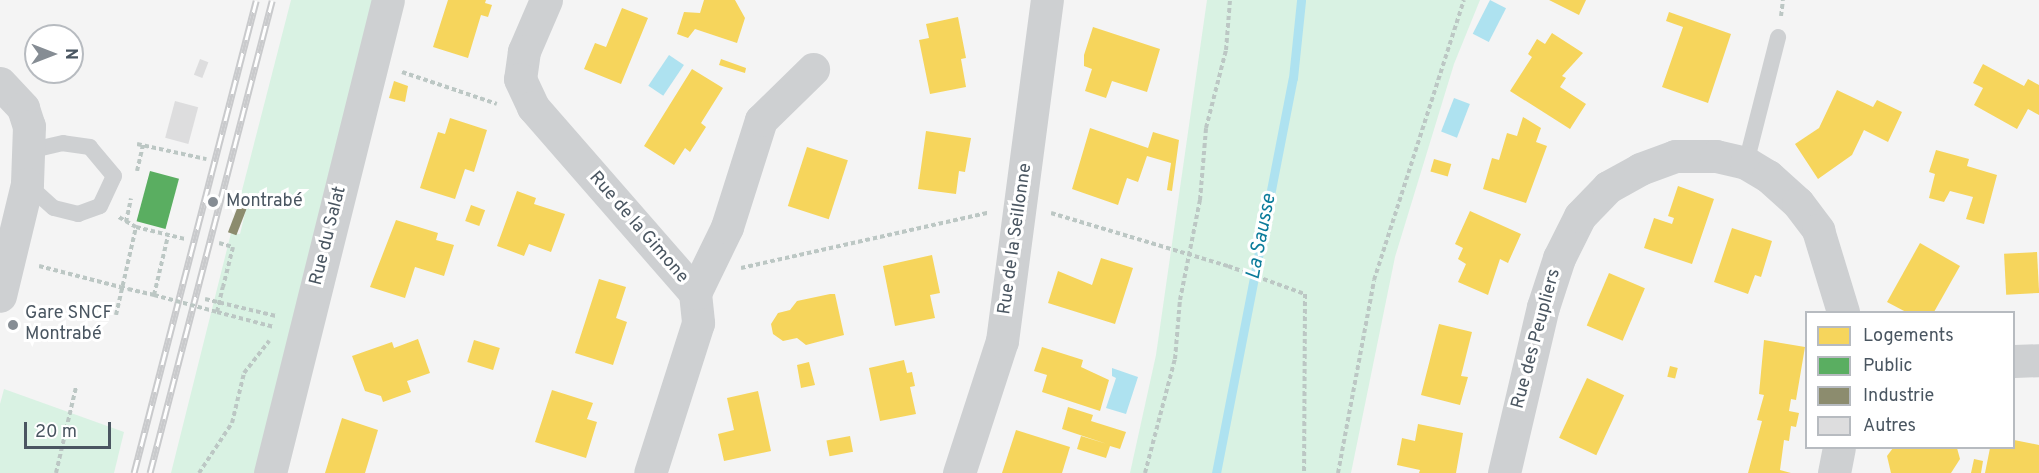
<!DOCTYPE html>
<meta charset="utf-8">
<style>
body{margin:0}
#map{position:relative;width:2039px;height:473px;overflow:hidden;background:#f4f4f4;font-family:Overpass,sans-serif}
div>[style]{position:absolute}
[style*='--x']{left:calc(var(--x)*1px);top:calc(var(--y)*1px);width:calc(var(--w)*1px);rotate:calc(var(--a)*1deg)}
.green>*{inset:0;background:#d9f2e3}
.water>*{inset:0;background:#aee2f0;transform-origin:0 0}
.homes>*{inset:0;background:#f6d55c;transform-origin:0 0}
.public>*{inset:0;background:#5aae61;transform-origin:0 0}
.industry>*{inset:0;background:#8c8c6e;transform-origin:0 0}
.stream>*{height:9px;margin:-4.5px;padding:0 4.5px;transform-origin:4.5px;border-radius:4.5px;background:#aee2f0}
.building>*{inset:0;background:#ddddde;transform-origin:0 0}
.path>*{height:4px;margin-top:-2px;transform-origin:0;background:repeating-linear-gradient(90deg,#bcc7c4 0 4.5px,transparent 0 7.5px)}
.service>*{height:16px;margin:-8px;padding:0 8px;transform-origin:8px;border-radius:8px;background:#ced0d2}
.minor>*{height:33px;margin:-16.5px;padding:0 16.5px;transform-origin:16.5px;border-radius:16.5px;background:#ced0d2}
.rail>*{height:7px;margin-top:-3.5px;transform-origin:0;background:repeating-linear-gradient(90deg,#fff 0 14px,#c9cacc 0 28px);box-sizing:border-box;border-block:2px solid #c9cacc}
.path-bridge>*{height:4px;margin-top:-2px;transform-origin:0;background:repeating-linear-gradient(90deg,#bcc7c4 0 4.5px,transparent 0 7.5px)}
.dots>*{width:16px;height:16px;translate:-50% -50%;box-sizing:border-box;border:3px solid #fff;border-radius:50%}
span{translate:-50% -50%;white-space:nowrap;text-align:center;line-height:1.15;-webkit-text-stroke:6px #fff;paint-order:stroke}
.poi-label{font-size:18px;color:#4a5661}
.left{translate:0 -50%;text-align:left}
.street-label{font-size:18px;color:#4a5661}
.water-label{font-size:20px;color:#0c7c9b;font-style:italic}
.legend{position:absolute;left:1805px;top:311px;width:210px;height:138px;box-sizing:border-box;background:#fff;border:2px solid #b7bbc0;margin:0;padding:8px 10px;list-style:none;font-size:18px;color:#4a5661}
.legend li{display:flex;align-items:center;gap:12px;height:30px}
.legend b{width:30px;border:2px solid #b7bbc0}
.north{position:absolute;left:24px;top:24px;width:60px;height:60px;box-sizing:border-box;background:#fff;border:2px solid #b7bbc0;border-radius:50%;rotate:90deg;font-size:16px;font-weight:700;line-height:24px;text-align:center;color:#4a5661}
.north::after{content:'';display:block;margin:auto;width:21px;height:27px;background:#868d94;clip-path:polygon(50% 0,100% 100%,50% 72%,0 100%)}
.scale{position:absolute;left:24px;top:422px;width:87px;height:27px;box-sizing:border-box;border:3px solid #4a5661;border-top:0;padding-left:8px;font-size:18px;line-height:21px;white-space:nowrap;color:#4a5661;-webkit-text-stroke:4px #fff;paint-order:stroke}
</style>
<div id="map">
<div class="green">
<div style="clip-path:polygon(291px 0,389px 0,270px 473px,171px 473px,231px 233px,240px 234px,246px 209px,238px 206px)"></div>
<div style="clip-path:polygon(1207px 0,1480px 0,1454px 64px,1395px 257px,1351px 473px,1130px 473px,1156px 355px)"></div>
<div style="clip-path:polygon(4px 389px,124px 432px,114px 473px,0 473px,0 404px)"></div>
</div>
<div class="water">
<div style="left:1490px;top:0;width:18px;height:38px;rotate:27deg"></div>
<div style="left:669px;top:55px;width:18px;height:37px;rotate:34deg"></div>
<div style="left:1454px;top:98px;width:17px;height:36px;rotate:21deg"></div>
<div style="clip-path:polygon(1112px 368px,1138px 377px,1126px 414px,1106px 408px,1116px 378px,1112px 376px)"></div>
</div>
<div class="homes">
<div style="clip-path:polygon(448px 0,486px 0,485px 3px,492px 5px,488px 17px,481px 15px,468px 58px,433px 47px)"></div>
<div style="clip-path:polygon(704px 0,735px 0,745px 18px,737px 43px,695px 29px,688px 38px,677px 34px,684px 12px,700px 13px)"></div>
<div style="clip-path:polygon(1549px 0,1586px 0,1579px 15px)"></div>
<div style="clip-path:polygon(622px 8px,648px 18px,621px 84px,584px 69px,595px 43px,606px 47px)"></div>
<div style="clip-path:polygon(1669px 12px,1731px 34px,1708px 103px,1662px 87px,1683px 27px,1666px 21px)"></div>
<div style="clip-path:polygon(958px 17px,966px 58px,961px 59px,966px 87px,930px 94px,919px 40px,929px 38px,926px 24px)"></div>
<div style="clip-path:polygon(1093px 27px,1160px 49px,1147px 92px,1112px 81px,1106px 98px,1085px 91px,1092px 69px,1084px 66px,1084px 55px)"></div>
<div style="clip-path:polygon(1552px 33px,1583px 53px,1562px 76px,1566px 78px,1560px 87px,1586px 104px,1570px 129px,1510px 91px,1532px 57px,1528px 54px,1537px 39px,1545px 44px)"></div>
<div style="clip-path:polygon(721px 59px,746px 68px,745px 73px,719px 65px)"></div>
<div style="clip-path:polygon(1983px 64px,2024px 86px,2028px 79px,2039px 85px,2039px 115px,2028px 109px,2017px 129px,1974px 105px,1983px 88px,1973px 83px)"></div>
<div style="clip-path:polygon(692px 69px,723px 88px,701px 123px,706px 127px,690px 152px,685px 148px,674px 165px,644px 146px)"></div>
<div style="clip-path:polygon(394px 81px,408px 86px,405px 102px,389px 98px)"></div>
<div style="clip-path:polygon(1837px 90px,1873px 107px,1877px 100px,1902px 112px,1888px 142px,1864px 130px,1852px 155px,1818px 179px,1795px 144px,1819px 128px)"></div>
<div style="clip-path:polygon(1523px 117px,1541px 128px,1536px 142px,1547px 146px,1526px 203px,1483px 189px,1492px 158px,1499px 160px,1507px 133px,1517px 136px)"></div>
<div style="clip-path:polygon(450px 118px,487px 130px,474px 172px,465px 169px,455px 199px,420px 188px,438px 132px,445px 134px)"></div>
<div style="clip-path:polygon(1090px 128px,1148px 148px,1153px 132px,1179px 140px,1172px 191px,1167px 190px,1171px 163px,1147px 156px,1138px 182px,1127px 178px,1118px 205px,1072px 189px)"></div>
<div style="clip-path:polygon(926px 131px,971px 138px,965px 172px,959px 171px,956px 194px,918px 189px)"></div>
<div style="left:807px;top:147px;width:43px;height:62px;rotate:18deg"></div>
<div style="clip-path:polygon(1936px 150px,1969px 159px,1967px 166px,1997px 175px,1984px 224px,1966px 219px,1973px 197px,1950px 191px,1944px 202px,1929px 198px,1935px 174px,1929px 172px)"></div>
<div style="left:1434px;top:159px;width:18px;height:13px;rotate:16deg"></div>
<div style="clip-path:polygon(1678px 186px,1714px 199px,1692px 264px,1644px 248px,1654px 218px,1672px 224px,1674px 218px,1668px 216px)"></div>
<div style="clip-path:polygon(517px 191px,536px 198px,534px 204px,565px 214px,551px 252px,529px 244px,524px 256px,497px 246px)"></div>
<div style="left:471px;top:205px;width:15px;height:17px;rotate:20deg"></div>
<div style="clip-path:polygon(1470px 211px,1521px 234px,1508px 263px,1500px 259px,1488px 295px,1458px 282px,1466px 264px,1458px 259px,1463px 248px,1455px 244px)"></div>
<div style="clip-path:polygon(396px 220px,438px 233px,436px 240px,454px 245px,444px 276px,415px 267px,405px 298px,370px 287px)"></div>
<div style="clip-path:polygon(1732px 228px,1772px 241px,1761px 277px,1755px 275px,1748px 294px,1714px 282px)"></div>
<div style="clip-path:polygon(1920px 243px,1960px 266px,1934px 312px,1906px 312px,1887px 302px)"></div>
<div style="left:2037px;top:252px;width:41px;height:33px;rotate:87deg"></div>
<div style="clip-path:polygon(932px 255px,940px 293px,930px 295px,935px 318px,895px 326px,883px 266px)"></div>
<div style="clip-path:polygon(1101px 258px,1133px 268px,1115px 324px,1048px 303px,1058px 271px,1092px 285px)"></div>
<div style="left:1609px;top:273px;width:39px;height:57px;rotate:23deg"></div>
<div style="clip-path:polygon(599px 279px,626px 287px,616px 318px,627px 322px,613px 365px,575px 353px)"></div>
<div style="clip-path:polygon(830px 294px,835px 294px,844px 335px,806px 345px,797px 338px,783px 341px,773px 334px,771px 324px,778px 313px,790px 310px,797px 301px)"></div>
<div style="clip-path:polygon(1439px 324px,1472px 332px,1461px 376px,1468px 377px,1460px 405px,1421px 395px)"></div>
<div style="clip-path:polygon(418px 339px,430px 373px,407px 381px,411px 392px,383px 402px,381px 396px,365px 391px,352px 356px,392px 342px,394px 348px)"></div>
<div style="left:474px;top:340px;width:27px;height:23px;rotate:17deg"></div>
<div style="clip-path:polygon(1764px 340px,1805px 347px,1796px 400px,1791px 399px,1789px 411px,1799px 413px,1796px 427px,1791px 426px,1789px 441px,1784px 440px,1780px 470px,1791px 473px,1748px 473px,1762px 421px,1757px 420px,1764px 395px,1759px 394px)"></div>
<div style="clip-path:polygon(1042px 347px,1083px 360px,1081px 367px,1109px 380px,1100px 411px,1042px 392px,1047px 375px,1034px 371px)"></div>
<div style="clip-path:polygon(904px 360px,907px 373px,912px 372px,915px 386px,910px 387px,916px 414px,880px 421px,869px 368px)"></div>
<div style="clip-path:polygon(809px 362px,815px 385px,801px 388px,797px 365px)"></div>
<div style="left:1670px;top:366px;width:8px;height:11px;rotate:14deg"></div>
<div style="left:1587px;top:378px;width:41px;height:66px;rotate:25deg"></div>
<div style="clip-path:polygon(552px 390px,593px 403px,587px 419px,597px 422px,586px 458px,535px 442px)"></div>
<div style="clip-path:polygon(758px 391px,771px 451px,724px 461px,718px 434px,734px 430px,727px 398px)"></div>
<div style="clip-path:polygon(1068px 407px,1093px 415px,1091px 421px,1126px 432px,1120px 449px,1110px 446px,1106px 458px,1077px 449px,1081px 436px,1107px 444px,1062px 429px)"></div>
<div style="clip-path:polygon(342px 418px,378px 430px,365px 473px,325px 473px)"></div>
<div style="clip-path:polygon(1418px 424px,1463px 433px,1456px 473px,1419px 473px,1420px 470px,1397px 465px,1402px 438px,1415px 441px)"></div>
<div style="clip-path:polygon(1016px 430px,1070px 447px,1062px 473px,1002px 473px)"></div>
<div style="left:850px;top:436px;width:16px;height:24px;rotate:79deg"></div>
<div style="clip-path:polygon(2014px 440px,2039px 445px,2039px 473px,1985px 473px,1990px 448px,2014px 448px)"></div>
<div style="clip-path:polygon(1893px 448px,1957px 448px,1960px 459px,1951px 473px,1891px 473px,1887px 456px)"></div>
<div style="clip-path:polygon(1974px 459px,1983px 461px,1981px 473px,1971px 473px)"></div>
</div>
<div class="public">
<div style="left:150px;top:171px;width:30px;height:52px;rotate:15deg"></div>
</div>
<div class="industry">
<div style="left:238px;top:206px;width:9px;height:28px;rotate:21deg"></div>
</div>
<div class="stream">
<div style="--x:1216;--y:473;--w:402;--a:-79"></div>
<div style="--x:1293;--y:78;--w:78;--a:-84.1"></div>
</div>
<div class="building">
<div style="left:200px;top:59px;width:9px;height:17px;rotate:21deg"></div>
<div style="left:175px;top:101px;width:24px;height:38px;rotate:15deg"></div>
</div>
<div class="path">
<div style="--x:1781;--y:16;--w:16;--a:-83"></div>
<div style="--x:402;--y:72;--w:100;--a:18.6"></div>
<div style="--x:137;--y:144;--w:71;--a:12.3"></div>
<div style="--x:137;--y:171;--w:27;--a:-77"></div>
<div style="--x:1051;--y:213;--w:185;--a:16.7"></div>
<div style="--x:1228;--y:266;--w:82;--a:20"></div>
<div style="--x:1305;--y:294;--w:179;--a:90.3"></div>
<div style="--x:126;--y:222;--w:24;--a:-78"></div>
<div style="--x:136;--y:227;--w:50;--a:13.8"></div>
<div style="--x:219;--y:243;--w:15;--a:16"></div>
<div style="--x:233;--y:247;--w:41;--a:104"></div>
<div style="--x:39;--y:266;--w:84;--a:14.5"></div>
<div style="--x:741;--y:268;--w:253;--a:-12.6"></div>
<div style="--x:128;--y:289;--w:27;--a:13"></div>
<div style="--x:154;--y:295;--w:61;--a:-76.7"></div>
<div style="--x:205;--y:299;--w:73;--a:13.5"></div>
<div style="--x:217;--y:312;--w:59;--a:14.7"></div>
<div style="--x:116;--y:315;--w:90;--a:-77.2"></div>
<div style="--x:136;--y:227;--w:20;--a:-150"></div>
<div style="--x:56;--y:473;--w:88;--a:-76.9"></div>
<div style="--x:199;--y:473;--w:60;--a:-56.6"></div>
<div style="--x:232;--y:423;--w:51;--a:-76.5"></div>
<div style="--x:244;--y:373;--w:41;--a:-52"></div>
<div style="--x:1145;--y:473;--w:118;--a:-75.3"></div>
<div style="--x:1175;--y:359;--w:59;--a:-85.2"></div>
<div style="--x:1180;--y:300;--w:102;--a:-78.7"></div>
<div style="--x:1200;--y:200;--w:72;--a:-85.2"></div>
<div style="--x:1206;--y:128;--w:81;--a:-75.6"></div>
<div style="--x:1226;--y:50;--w:50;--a:-85.4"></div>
<div style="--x:1338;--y:473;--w:196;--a:-79.4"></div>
<div style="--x:1374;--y:280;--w:294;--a:-72.2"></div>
</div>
<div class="service">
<div style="--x:1746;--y:163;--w:130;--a:-75.7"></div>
<div style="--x:27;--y:184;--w:36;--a:42"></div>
<div style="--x:54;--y:208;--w:25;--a:14"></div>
<div style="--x:78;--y:214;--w:23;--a:-20"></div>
<div style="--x:100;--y:206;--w:33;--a:-65"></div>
<div style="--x:114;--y:176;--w:38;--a:-130"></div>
<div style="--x:90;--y:147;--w:27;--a:-172"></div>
<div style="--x:63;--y:143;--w:35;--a:167"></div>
</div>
<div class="minor">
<div style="--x:546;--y:0;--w:56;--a:113.3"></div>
<div style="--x:524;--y:51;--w:28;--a:98"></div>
<div style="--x:520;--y:79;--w:31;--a:65"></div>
<div style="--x:533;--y:107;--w:247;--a:48.9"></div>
<div style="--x:695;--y:293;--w:30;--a:84"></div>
<div style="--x:698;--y:323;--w:157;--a:107.7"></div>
<div style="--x:0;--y:83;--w:34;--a:47"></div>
<div style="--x:23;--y:108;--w:19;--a:72"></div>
<div style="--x:29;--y:126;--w:58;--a:92"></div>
<div style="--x:27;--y:184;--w:115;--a:103.6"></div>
<div style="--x:695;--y:293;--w:73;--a:-64.1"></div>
<div style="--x:727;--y:227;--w:112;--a:-72.4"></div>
<div style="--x:761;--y:120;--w:73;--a:-44.4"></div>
<div style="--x:2014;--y:361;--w:25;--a:-2"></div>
<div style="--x:270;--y:473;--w:487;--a:-76"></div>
<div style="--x:959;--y:473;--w:139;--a:-72"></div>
<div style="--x:1002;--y:341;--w:344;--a:-82.5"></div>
<div style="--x:1504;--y:473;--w:171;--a:-76.8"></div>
<div style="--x:1543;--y:307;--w:52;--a:-71.9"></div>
<div style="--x:1559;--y:258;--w:47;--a:-63.4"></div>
<div style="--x:1580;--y:216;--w:40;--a:-46"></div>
<div style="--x:1608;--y:187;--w:37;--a:-29"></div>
<div style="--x:1640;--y:169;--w:37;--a:-20"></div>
<div style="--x:1675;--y:156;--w:41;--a:0"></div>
<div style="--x:1716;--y:156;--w:31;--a:13"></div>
<div style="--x:1746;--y:163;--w:26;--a:31"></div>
<div style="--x:1768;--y:176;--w:40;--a:42"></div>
<div style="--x:1798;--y:203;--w:34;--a:53"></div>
<div style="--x:1818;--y:230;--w:86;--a:73"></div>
<div style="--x:1834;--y:473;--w:25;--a:-79"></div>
</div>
<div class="rail">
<div style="--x:134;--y:473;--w:488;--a:-75.5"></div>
<div style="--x:150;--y:473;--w:488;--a:-75.5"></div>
</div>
<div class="path-bridge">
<div style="--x:120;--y:287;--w:8;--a:14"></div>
<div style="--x:154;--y:295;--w:65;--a:15.1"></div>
<div style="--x:217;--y:312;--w:26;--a:-77"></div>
</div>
<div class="dots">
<div style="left:213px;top:202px;background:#868d94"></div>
<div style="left:13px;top:325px;background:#868d94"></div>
</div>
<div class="poi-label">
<span class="left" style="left:226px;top:202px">Montrabé</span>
<span class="left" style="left:25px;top:325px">Gare SNCF<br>Montrabé</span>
</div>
<div class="street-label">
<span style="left:638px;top:228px;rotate:49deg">Rue de la Gimone</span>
<span style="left:329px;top:236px;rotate:-76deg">Rue du Salat</span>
<span style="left:1016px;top:239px;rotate:-82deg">Rue de la Seillonne</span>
<span style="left:1537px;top:339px;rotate:-75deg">Rue des Peupliers</span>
</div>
<div class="water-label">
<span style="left:1262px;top:237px;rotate:-79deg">La Sausse</span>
</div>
<ul class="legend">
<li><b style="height:16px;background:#f6d55c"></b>Logements</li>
<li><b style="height:16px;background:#5aae61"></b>Public</li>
<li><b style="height:16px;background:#8c8c6e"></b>Industrie</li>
<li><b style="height:16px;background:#ddddde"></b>Autres</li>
</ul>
<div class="north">N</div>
<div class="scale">20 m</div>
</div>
